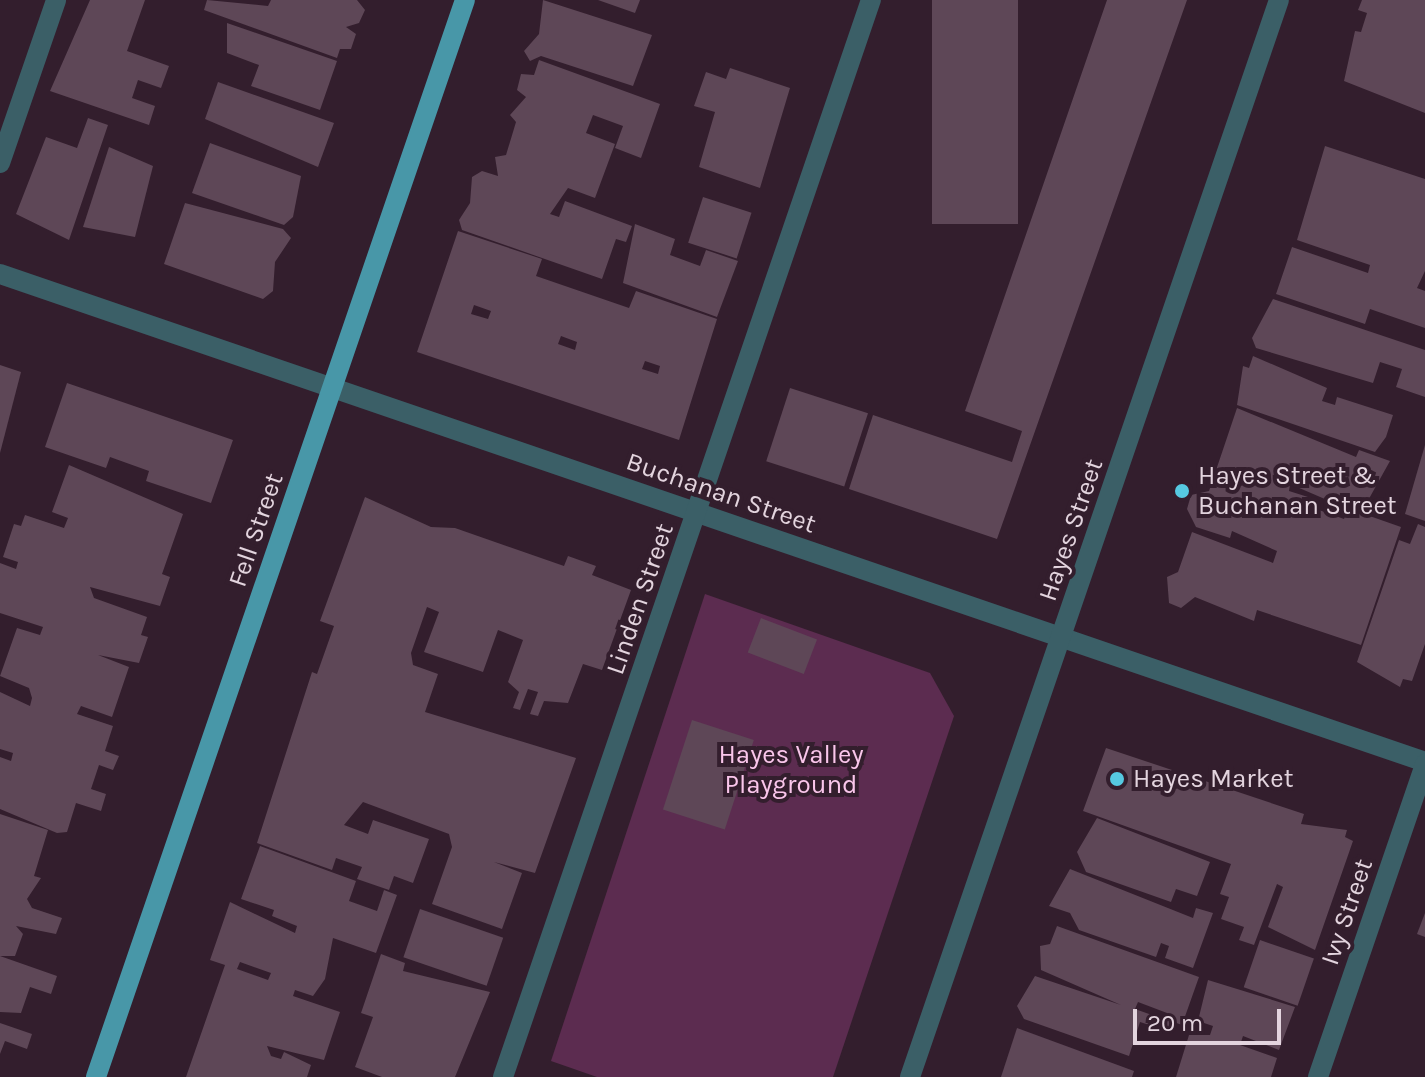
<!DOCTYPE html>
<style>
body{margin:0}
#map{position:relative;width:1425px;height:1077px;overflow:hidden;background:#331e2d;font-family:Karla,sans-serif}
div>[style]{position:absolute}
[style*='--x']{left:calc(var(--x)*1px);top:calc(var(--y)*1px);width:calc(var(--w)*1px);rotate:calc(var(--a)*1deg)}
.green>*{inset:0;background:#5c2c50}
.building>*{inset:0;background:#5e4757;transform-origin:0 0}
.street>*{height:20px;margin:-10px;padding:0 10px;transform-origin:10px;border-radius:10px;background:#3b5f67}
.primary>*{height:20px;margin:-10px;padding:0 10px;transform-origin:10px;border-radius:10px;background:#4897a8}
.dots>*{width:22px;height:22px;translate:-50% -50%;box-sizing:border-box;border:4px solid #331e2d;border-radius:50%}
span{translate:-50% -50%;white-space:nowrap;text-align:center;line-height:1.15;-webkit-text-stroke:8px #331e2d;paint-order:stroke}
.poi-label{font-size:26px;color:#e3d4de}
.left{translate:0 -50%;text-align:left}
.street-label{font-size:26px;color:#e3d4de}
.park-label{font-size:26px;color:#fac6eb}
.scale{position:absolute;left:1133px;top:1009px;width:148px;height:36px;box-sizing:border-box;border:4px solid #e3d4de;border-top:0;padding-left:10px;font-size:24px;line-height:28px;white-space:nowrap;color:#e3d4de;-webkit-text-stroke:6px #331e2d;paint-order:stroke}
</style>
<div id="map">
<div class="green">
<div style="clip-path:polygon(705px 594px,930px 673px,954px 716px,833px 1077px,597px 1077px,551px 1061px)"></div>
</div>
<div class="building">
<div style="clip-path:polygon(90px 0,145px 0,127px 51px,169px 66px,161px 88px,138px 80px,132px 98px,155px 106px,149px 125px,50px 91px)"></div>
<div style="clip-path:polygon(207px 0,268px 6px,271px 0,357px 0,365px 10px,359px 23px,346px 27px,356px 34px,351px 49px,340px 49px,337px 58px,204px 10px)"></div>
<div style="clip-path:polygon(543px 0,652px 35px,633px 86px,541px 56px,530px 61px,524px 51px,539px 34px)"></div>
<div style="clip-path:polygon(598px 0,640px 0,635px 13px)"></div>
<div style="left:932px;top:0;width:86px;height:224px"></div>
<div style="clip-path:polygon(1107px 0,1187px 0,997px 539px,849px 489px,873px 415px,1012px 462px,1022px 431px,965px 411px)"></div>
<div style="clip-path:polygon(1362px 0,1425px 0,1425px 113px,1344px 81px,1355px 31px,1361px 32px,1367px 13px,1358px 10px)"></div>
<div style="clip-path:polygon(227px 23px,337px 61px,320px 110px,251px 86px,259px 65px,227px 53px)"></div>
<div style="clip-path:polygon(539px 60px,660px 104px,641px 158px,615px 148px,623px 126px,593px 115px,586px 133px,615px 144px,595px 198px,568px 188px,550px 214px,559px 217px,565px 201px,632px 226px,626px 242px,616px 239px,602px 279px,462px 230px,459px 220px,470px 203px,472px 177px,482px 171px,498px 176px,495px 157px,506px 155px,516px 122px,510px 115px,526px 97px,517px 90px,521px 74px,534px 75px)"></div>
<div style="clip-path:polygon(730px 68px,790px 88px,760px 188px,699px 167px,715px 112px,694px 106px,706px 72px,726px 79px)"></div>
<div style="clip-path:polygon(218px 82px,334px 123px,318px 167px,205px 119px)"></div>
<div style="clip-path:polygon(88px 118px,108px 125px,69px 240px,16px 214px,46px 137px,77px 148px)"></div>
<div style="clip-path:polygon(210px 143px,301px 176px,293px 217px,284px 225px,192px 193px)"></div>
<div style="clip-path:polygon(1325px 146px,1425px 179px,1425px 271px,1417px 288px,1425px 291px,1425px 328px,1370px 309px,1365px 324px,1276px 294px,1292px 247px,1368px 273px,1370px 265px,1297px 240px)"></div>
<div style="clip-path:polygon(109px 147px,153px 166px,135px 237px,83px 227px)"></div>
<div style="left:703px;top:197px;width:51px;height:48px;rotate:18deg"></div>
<div style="clip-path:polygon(185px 203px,283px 229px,291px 238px,275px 262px,273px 291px,263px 299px,164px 264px)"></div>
<div style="clip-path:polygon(635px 224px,675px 239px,670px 255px,700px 266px,706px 250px,738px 261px,717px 317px,623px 283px)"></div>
<div style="clip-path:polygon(evenodd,458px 231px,542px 259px,536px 276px,629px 308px,636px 291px,717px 319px,679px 440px,417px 352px,458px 231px,474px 305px,491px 311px,488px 319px,471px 314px,474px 305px,458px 231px,561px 336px,577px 342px,575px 350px,558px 344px,561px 336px,458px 231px,645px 361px,660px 366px,658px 374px,642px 369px,645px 361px)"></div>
<div style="clip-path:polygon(1273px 299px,1425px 350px,1425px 397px,1396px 387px,1402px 369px,1380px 362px,1373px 383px,1256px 348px,1252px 338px)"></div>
<div style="clip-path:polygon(1253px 356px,1327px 388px,1322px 401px,1335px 405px,1337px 397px,1393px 415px,1386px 437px,1375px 452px,1237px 405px,1243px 366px,1249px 368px)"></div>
<div style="clip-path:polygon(0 365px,21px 372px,0 453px)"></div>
<div style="clip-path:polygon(67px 383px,233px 440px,211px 503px,146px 481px,149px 471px,110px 457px,106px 468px,45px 447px)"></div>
<div style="left:790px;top:388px;width:82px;height:77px;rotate:18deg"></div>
<div style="clip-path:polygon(evenodd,1237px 408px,1356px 457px,1359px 450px,1390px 461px,1361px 513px,1401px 527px,1361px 645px,1257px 610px,1254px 621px,1195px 597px,1181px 608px,1169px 603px,1167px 577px,1178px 572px,1192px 532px,1273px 563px,1277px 551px,1232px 531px,1230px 538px,1196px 527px,1187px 509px,1191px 495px,1209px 491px,1237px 408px,1290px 484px,1348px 509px,1344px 519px,1305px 505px,1308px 497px,1289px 491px,1290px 484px)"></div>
<div style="clip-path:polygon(1425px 445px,1425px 521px,1405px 514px)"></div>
<div style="clip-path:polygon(69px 465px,183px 514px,162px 574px,170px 577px,160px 606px,90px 587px,94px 598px,147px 617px,141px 635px,148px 637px,139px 663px,98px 655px,129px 667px,112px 717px,81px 706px,77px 714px,113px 726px,105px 751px,119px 756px,113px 770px,99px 765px,91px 789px,106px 794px,101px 811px,76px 803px,67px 832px,57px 833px,0 809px,0 757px,11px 761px,13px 753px,0 749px,0 692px,30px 706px,32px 698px,29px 688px,0 676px,17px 628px,40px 635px,43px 627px,0 613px,0 563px,16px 569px,18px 562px,3px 557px,14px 524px,21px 526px,25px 515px,64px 528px,68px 518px,52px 512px)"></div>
<div style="clip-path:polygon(365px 497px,431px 527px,455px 528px,564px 566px,568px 556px,596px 566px,592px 575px,631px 590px,602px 670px,583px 664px,568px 703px,544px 701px,538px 716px,530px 714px,538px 692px,528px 689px,520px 710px,513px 708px,519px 692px,508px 682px,523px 640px,498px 630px,483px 672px,424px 652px,439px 612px,427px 607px,411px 653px,413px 665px,438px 674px,425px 712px,576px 758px,535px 873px,494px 862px,522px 873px,502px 929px,432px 904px,452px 847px,449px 834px,363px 802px,344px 825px,368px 834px,373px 820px,429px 839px,413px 883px,394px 876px,389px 890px,357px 879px,362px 867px,336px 858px,332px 870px,257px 843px,312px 672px,317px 674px,334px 626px,320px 621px)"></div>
<div style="clip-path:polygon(1418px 524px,1425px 527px,1425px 644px,1412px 681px,1403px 679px,1400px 687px,1357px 662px,1399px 540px,1410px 544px)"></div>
<div style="left:761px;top:618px;width:60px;height:37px;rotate:21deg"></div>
<div style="left:692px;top:720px;width:65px;height:94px;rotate:18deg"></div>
<div style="clip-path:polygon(1106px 748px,1304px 814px,1301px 824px,1347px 830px,1345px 837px,1353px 841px,1315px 950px,1268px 927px,1283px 887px,1277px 884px,1254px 945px,1239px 940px,1244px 927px,1221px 919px,1229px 897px,1220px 894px,1231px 864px,1083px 811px)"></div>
<div style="clip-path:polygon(0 814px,48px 830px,34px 876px,41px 878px,27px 899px,32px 908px,62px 918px,56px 934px,16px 926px,23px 934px,15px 956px,0 956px)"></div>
<div style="clip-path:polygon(1097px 818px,1210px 862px,1197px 896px,1176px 889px,1171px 902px,1086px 872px,1077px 852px)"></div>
<div style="clip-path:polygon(evenodd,260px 846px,356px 881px,349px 901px,377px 911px,384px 890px,397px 895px,376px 953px,333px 938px,325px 979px,313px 996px,295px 990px,293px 996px,340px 1012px,324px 1060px,267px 1046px,271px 1056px,281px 1059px,284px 1052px,311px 1065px,307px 1077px,186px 1077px,225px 965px,210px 960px,230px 902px,295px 933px,297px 926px,272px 916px,274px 910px,241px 899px,260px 846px,240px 962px,271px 973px,268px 980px,237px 969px,240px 962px)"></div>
<div style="clip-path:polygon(1070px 869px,1193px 918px,1196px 908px,1213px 913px,1193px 968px,1165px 958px,1169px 946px,1161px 943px,1156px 957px,1079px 930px,1070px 913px,1049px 906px)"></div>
<div style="left:420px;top:909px;width:88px;height:51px;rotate:19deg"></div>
<div style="clip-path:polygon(1425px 913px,1425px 937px,1417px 934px)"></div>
<div style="clip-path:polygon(evenodd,1057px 926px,1199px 977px,1182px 1025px,1171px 1021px,1168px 1031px,1140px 1022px,1129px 1056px,1024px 1019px,1017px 1006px,1035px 976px,1121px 1005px,1041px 970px,1040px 946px,1050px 944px,1057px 926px,1138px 1002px,1167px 1013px,1166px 1020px,1135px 1009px,1138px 1002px)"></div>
<div style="left:1260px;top:940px;width:57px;height:50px;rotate:19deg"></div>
<div style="clip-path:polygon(381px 954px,405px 963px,403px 971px,490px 992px,455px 1077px,382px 1077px,355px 1067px,373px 1017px,361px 1013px)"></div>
<div style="clip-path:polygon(0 956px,57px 976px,51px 994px,30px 987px,21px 1013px,0 1012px)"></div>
<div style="clip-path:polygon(1208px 980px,1295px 1007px,1279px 1050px,1243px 1036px,1240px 1045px,1277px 1058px,1271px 1077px,1176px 1077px,1189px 1035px,1210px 1035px,1213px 1026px,1198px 1021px)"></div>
<div style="clip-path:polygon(0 1023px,32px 1034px,27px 1049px,5px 1041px,0 1054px)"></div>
<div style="clip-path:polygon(1017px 1028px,1134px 1071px,1132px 1077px,1001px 1077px)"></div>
</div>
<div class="street">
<div style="--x:0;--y:163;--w:172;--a:-71"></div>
<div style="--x:0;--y:274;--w:1506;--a:18.9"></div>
<div style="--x:503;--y:1077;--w:1138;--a:-71.14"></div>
<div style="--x:910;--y:1077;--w:1138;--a:-71.09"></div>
<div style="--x:1318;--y:1077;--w:331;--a:-71.1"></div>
</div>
<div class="primary">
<div style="--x:96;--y:1077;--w:1138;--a:-71.09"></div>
</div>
<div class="dots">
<div style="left:1182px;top:491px;background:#56c9e1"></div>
<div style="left:1117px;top:779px;background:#56c9e1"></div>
</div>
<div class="poi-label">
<span class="left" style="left:1198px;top:491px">Hayes Street &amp;<br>Buchanan Street</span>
<span class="left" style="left:1133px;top:779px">Hayes Market</span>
</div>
<div class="street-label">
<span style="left:721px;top:493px;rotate:19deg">Buchanan Street</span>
<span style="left:256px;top:530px;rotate:-71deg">Fell Street</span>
<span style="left:1071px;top:530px;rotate:-71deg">Hayes Street</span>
<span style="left:640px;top:599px;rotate:-71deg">Linden Street</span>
<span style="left:1347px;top:912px;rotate:-71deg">Ivy Street</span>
</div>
<div class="park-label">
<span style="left:791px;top:770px">Hayes Valley<br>Playground</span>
</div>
<div class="scale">20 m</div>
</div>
